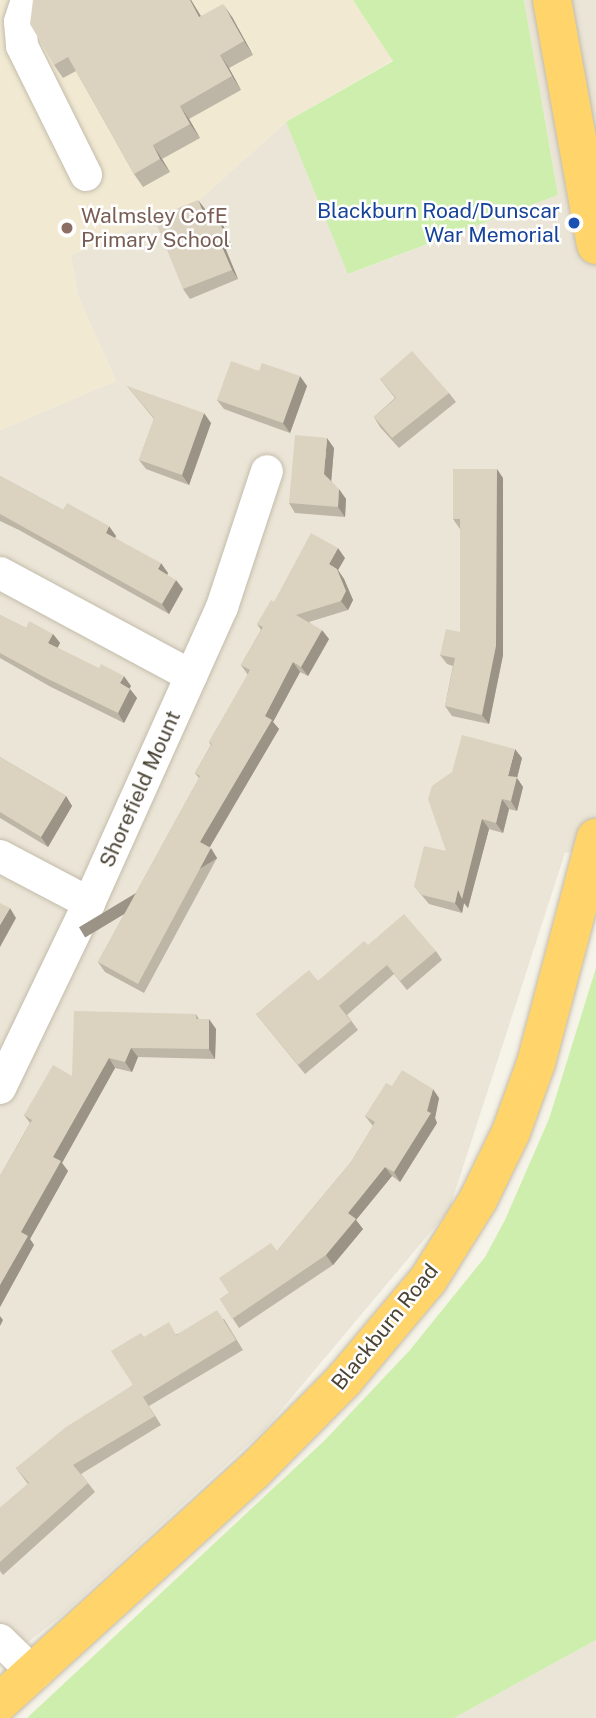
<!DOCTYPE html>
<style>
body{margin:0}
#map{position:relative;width:596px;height:1718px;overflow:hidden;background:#f6f3e9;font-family:"Public Sans",sans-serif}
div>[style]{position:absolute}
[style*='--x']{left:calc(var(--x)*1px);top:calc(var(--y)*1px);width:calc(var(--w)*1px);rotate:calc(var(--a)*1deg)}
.residential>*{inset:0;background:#ebe5d7}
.education>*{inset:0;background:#f1e9d2}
.green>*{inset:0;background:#ceeeae}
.roads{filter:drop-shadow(0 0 2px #c3bcab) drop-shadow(0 0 2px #c3bcab)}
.minor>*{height:32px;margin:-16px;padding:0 16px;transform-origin:16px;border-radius:16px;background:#fff}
.highway>*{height:38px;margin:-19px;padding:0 19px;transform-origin:19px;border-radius:19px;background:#ffd56b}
.wall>*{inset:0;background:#bdb5a5}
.shaded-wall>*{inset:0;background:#9a9386;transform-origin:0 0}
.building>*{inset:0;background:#dcd2c0}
.dots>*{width:19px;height:19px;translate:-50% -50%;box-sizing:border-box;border:4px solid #fff;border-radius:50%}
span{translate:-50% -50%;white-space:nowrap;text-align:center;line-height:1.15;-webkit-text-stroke:5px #fff;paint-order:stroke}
.transit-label{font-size:21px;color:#164399}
.right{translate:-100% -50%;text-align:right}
.education-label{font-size:21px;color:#785e54}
.left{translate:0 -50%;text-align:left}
.street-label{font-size:21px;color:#4b4436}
</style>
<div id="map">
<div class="residential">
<div style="clip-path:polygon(524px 0,596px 0,596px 845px,565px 853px,449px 1210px,266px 1428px,59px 1618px,0 1664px,0 430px,116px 381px,78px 296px,71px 255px,197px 202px,286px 122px,349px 274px,558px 195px)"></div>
<div style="clip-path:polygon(596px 1640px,596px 1718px,454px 1718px)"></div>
</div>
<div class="education">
<div style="clip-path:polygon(0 0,353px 0,393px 60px,286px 122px,197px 202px,71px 255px,78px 296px,116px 381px,0 430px)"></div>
</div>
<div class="green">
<div style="clip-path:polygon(353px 0,524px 0,558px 195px,348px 274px,286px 122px,393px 61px)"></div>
<div style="clip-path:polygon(596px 968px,596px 1640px,454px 1718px,27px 1718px,325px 1440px,410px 1350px,485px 1257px,505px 1220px,549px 1119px)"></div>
</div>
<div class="roads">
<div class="minor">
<div style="--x:27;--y:0;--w:23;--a:108"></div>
<div style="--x:20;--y:22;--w:24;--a:85"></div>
<div style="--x:22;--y:46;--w:144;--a:63.6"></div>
<div style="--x:0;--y:573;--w:217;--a:28.3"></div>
<div style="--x:0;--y:856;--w:101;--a:27.8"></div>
<div style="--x:0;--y:1088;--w:205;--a:-64.3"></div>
<div style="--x:89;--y:903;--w:325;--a:-65.8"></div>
<div style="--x:222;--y:607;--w:143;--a:-71.7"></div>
<div style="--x:0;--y:1640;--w:49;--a:44.2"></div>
</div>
<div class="highway">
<div style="--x:552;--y:0;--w:249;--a:79.8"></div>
<div style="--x:0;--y:1702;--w:343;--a:-42.3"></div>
<div style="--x:254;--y:1471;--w:128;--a:-45.3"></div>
<div style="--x:344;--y:1380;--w:131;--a:-50"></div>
<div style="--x:428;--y:1280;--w:94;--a:-58"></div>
<div style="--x:478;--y:1200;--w:76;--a:-64.1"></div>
<div style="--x:511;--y:1132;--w:73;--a:-70.1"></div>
<div style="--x:536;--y:1063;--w:233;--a:-75.1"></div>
</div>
</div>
<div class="wall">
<div style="clip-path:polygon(33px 0,191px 0,201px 16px,232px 17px,253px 55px,229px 68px,241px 90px,189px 119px,200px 138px,162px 159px,170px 172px,143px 187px,134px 174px,76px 71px,63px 78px,54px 65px)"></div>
<div style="clip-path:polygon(205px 209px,208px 218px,216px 215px,223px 225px,232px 247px,226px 250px,238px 279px,190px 299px,183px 289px)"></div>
<div style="clip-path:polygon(259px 371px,307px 386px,290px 433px,224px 409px,217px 400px)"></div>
<div style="clip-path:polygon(380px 379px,449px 393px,456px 402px,399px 448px,380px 427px,374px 417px,395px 398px)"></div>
<div style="clip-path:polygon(127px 386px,211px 423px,189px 485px,146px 469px,139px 460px,154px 419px)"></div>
<div style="clip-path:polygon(334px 448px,331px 481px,346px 499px,345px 517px,295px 513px,289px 503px)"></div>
<div style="clip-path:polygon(0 476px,63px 510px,116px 536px,115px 538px,168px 573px,167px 575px,183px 589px,169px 614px,19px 530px,0 521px)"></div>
<div style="clip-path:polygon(503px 478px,503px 655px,489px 724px,452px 716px,445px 706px,453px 666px,447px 664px,440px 655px,460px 632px,460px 529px,453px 519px)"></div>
<div style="clip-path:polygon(345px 558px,338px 570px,344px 579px,353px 600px,348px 610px,309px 622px,329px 639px,308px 676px,300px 672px,273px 722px,279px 729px,209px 847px,217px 858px,144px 993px,105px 972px,98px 962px,199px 778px,195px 773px,211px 745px,209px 742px,248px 675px,241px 665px,261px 630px,257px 624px,274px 602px)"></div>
<div style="clip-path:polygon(0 615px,26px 628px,53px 634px,60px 643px,57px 648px,131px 686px,129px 688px,137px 698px,124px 723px,51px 687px,0 658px)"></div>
<div style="clip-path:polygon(0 757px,66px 796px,72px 806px,48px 847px,0 818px)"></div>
<div style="clip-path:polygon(522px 758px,517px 778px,523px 787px,517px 811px,509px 809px,503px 833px,489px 829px,468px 908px,464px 903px,462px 913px,429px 904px,414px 886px,446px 851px)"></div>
<div style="clip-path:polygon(368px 945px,436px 951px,442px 960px,407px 990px,394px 974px,347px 1015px,358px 1030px,305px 1074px,256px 1014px,318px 981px)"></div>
<div style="clip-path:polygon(196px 1014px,199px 1019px,216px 1029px,215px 1059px,138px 1057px,132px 1072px,115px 1068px,62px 1163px,68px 1171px,30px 1239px,34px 1245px,0 1307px,0 1176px,30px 1123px,24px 1115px,72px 1076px)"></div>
<div style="clip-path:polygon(392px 1086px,439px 1098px,435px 1118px,437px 1123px,400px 1182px,392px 1176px,356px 1220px,363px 1229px,333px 1265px,239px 1328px,220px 1299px,229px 1293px,277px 1251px,351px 1162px,373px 1126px,365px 1116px)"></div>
<div style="clip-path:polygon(224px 1319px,243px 1350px,149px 1406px,161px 1425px,81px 1474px,95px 1492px,3px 1575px,0 1571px,0 1508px,28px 1484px,16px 1468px,133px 1385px,144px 1337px,177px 1334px)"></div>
</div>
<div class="shaded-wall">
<div style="clip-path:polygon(190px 0,191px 0,209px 30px,199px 17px)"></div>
<div style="clip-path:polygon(223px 4px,232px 17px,253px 55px,244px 41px)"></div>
<div style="clip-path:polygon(220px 55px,229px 68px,241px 90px,232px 76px)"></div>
<div style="clip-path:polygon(180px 106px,189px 119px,200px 138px,190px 124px)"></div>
<div style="clip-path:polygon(153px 145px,162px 159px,170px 172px,160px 159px)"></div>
<div style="clip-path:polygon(198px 200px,205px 209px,213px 229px,206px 219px)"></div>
<div style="clip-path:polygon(216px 215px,223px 225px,232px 247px,226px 237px)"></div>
<div style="clip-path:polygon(219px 240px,226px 250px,238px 279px,232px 270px)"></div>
<div style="clip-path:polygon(300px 376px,307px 386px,290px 433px,283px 423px)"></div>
<div style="clip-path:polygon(204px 413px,211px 423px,189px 485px,182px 475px)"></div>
<div style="clip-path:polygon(327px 438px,334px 448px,331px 484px,324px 474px)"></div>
<div style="clip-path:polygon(497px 469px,503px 478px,503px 655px,489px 724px,482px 715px)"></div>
<div style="clip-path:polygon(339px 489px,346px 499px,345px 517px,338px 507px)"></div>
<div style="clip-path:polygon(109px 526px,116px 536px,113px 542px,106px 533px)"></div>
<div style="clip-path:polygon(338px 548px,345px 558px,338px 570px,344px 579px,353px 600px,348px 610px,341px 601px,329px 564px)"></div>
<div style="clip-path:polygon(161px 563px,168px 573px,165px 579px,158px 569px)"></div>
<div style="clip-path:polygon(176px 580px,183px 589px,169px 614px,162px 604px)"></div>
<div style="clip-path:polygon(322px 630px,329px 639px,308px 676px,301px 667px)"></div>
<div style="clip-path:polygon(53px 634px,60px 643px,55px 653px,48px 643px)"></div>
<div style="clip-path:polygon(293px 662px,300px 672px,273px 722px,279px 729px,207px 852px,200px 842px)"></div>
<div style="clip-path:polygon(124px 676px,131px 686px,127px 693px,120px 683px)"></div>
<div style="clip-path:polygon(130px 689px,137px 698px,124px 723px,118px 713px)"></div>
<div style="clip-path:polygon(515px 749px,522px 758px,517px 778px,523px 787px,517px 811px,511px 801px,508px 776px)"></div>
<div style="clip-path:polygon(66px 796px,72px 806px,48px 847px,41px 837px)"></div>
<div style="clip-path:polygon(502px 799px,509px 809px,503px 833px,496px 823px)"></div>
<div style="clip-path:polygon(482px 819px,489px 829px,468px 908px,464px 903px,462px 913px,455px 903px,458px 890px)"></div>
<div style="left:211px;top:848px;width:12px;height:154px;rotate:59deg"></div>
<div style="clip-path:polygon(10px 908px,16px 918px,0 947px,0 925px)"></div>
<div style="clip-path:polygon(209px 1019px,216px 1029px,215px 1059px,209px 1049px)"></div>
<div style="clip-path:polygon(131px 1048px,138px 1057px,132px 1072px,125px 1062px)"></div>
<div style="clip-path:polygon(109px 1058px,115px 1068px,62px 1163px,68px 1171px,30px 1239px,34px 1245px,0 1307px,0 1285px,21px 1232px,53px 1157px)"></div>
<div style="clip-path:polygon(433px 1089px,439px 1098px,435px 1118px,437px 1123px,400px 1182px,394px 1172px,427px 1111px)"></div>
<div style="clip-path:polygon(385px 1167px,392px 1176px,356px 1220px,363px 1229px,333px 1265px,326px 1255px,348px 1213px)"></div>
<div style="clip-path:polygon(0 1316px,3px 1320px,0 1326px)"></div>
</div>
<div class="building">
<div style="clip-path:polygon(33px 0,190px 0,199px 17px,223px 4px,244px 41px,220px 55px,232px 76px,180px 106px,190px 124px,153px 145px,160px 159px,134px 174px,68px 57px,54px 65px,30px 24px)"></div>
<div style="clip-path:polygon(198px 200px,206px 219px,216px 215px,226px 237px,219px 240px,232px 270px,183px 289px,154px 218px)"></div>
<div style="clip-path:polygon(412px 351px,449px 393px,392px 438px,374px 417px,396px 398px,380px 379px)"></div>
<div style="clip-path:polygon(231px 361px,259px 371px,262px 363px,300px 376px,283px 423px,217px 400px)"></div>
<div style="clip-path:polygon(127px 386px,204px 413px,182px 475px,139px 460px,154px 418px)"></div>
<div style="clip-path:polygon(295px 435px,327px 438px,324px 474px,339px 489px,338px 507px,289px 503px)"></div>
<div style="clip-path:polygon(453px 469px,497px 469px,496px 646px,482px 715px,445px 706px,455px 658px,440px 655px,446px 629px,460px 632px,460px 519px,453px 519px)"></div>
<div style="clip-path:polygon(0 476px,63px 510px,67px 503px,109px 526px,106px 533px,161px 563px,158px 569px,176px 580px,162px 604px,0 514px)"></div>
<div style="clip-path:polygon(311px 533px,338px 548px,329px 564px,337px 569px,346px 591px,341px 601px,296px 615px,322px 630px,301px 667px,293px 662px,265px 716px,272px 720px,200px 842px,211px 848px,138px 984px,98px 962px,200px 776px,195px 773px,212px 744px,209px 742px,250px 670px,241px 665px,263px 627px,257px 624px,271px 600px,274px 602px)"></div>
<div style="clip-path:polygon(0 615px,26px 628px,29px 621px,53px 634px,48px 643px,99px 668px,101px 664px,124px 676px,120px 683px,130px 689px,118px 713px,44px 677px,0 653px)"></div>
<div style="clip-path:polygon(462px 735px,515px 749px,508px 776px,517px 777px,511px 801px,502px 799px,496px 823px,482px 819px,462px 899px,458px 890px,455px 903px,422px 895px,414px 886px,424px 846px,446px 851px,428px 799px,432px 786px,452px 772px)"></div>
<div style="clip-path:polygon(0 757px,66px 796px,41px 837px,0 812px)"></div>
<div style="clip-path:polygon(0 903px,10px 908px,0 925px)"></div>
<div style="clip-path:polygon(404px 914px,436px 951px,400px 981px,387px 965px,339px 1006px,351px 1021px,298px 1065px,256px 1014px,309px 970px,318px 981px,364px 941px,368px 945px)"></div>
<div style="clip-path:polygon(74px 1011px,196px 1014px,196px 1019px,209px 1019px,209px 1049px,131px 1048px,125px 1062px,109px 1058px,53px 1157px,61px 1161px,21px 1232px,28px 1236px,0 1285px,0 1176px,32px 1120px,24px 1115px,53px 1065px,72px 1076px)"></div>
<div style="clip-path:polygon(402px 1070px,433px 1089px,427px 1111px,431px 1113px,394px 1172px,385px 1167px,348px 1213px,356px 1219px,326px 1255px,232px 1319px,220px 1299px,229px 1293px,219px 1278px,271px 1243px,277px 1251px,351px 1162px,375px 1122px,365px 1116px,386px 1083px,392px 1086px)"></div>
<div style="clip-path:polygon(217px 1310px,236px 1340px,143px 1397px,155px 1416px,73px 1465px,88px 1483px,0 1562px,0 1508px,29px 1483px,16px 1468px,66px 1427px,133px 1385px,111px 1351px,141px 1333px,144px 1337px,169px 1322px,176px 1335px)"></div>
</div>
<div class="dots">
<div style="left:574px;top:223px;background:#1a4fb4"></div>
<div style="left:67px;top:228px;background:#8d6e63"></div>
</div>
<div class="transit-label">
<span class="right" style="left:560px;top:223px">Blackburn Road/Dunscar<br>War Memorial</span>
</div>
<div class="education-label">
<span class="left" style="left:81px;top:228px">Walmsley CofE<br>Primary School</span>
</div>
<div class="street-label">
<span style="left:140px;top:789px;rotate:-66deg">Shorefield Mount</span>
<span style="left:385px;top:1327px;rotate:-51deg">Blackburn Road</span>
</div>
</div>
